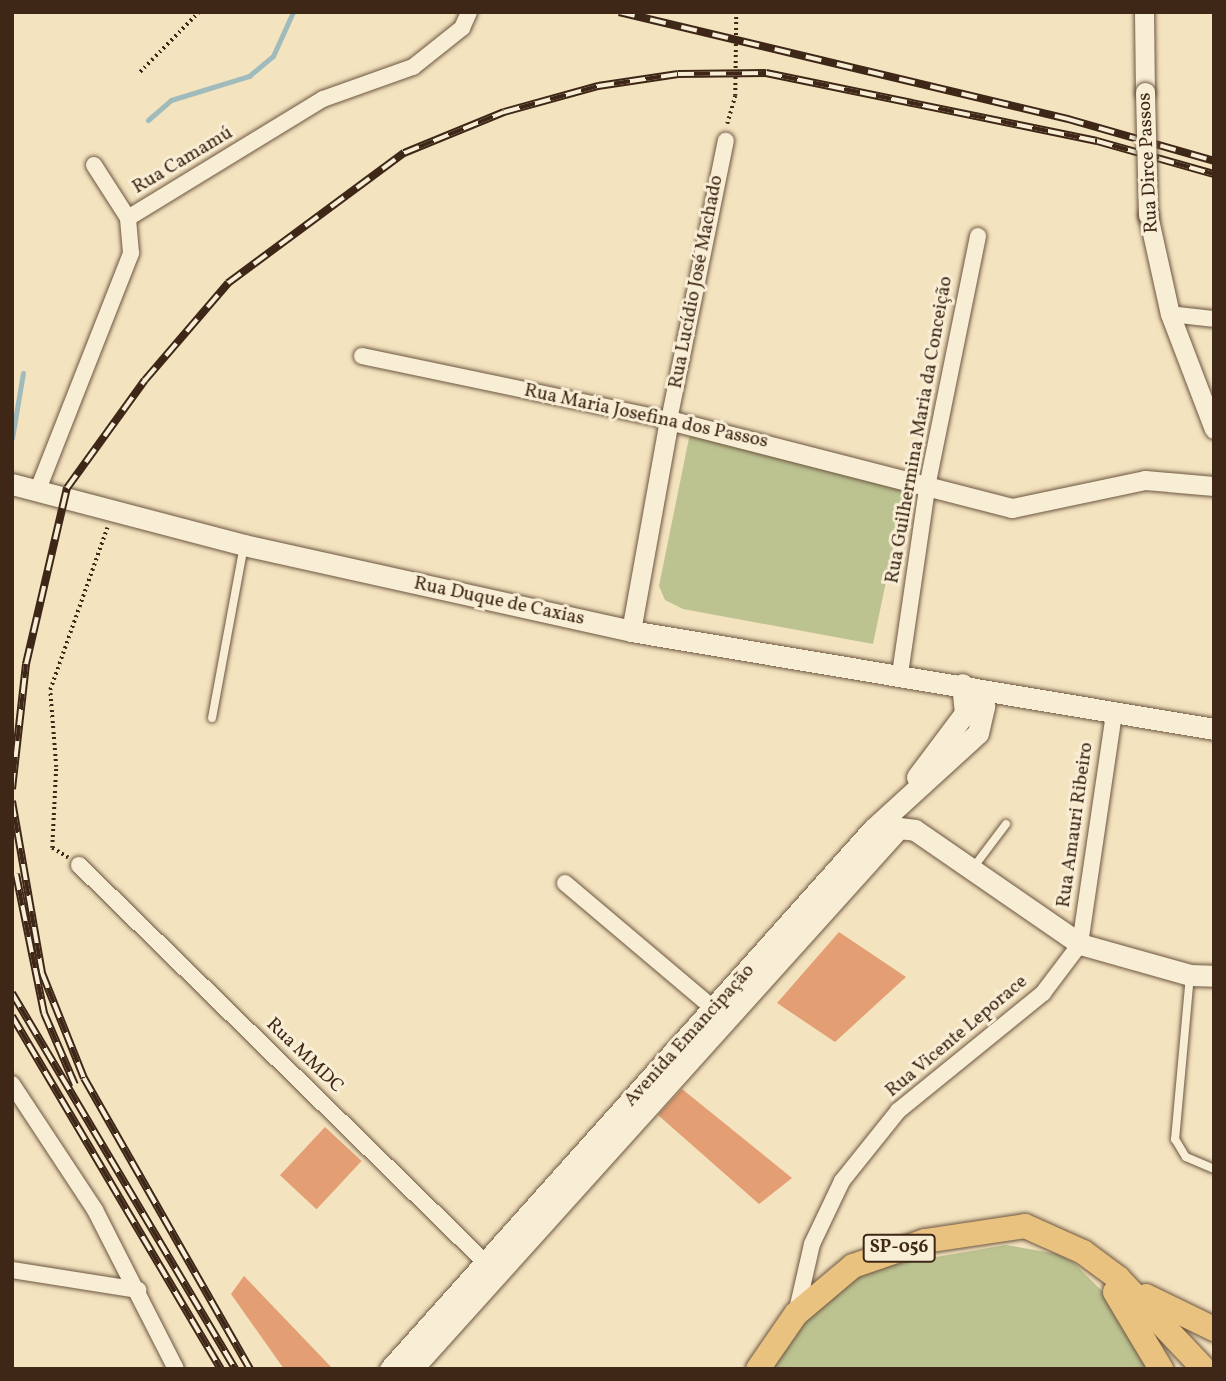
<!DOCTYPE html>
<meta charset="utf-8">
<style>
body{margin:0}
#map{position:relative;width:1226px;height:1381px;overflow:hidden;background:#f4e3bf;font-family:Vollkorn,serif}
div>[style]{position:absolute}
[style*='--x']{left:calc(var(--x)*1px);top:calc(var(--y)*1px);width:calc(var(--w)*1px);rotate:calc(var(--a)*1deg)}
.green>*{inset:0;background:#bcc391}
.stream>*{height:5px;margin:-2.5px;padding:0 2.5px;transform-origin:2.5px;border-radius:2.5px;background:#a0bbbc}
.building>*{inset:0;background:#e39e73;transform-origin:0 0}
.path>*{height:3.5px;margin-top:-1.75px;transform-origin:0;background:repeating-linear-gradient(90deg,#3e2717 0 2px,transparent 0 5.5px)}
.roads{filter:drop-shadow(0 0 2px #6c5641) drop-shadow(0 0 2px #6c5641)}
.service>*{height:8px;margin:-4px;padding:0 4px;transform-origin:4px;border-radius:4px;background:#f8edd5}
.minor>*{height:16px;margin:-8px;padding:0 8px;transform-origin:8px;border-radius:8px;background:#f8edd5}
.tertiary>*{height:19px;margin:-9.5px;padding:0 9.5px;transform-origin:9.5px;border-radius:9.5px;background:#f8edd5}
.secondary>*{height:21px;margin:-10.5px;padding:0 10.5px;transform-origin:10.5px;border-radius:10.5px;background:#f8edd5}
.primary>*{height:24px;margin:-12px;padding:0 12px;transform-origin:12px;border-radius:12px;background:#eac280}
.rail>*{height:8px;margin-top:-4px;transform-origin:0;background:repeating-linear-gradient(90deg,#f8edd5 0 16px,#3e2717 0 32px);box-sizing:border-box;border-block:2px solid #3e2717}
.bridges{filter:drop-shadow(0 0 2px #6c5641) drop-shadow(0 0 2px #6c5641)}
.tertiary-bridge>*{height:19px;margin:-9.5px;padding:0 9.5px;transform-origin:9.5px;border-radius:9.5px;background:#f8edd5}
span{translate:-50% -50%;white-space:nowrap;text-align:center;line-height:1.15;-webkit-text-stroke:6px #f8edd5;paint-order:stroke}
.shield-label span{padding:2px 5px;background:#f8edd5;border:2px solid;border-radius:5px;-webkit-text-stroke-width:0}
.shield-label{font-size:18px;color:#3e2717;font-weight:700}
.street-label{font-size:19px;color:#3e2717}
.frame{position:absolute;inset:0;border:14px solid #3e2717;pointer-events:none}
</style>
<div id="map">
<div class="green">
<div style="clip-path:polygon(690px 433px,906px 486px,873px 644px,683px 609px,665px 600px,659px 586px)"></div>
<div style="clip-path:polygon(1006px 1245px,1058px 1254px,1074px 1263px,1104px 1293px,1152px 1369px,767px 1369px,821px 1294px,877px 1267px)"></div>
</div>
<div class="stream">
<div style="--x:148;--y:120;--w:30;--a:-41"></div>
<div style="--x:171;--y:100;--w:82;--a:-17.1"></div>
<div style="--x:249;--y:76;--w:31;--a:-40"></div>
<div style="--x:273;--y:56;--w:48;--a:-65.6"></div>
<div style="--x:12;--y:438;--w:66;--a:-80.4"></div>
</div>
<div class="building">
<div style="clip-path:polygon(839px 932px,906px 977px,835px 1042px,777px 1003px)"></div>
<div style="clip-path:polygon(682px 1089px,792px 1178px,759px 1204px,658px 1115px)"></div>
<div style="left:325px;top:1127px;width:50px;height:66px;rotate:43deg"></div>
<div style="clip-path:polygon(244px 1276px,333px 1369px,284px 1369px,231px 1294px)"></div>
</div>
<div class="path">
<div style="--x:140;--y:72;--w:84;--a:-45.5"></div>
<div style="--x:727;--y:124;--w:29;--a:-74"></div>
<div style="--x:735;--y:96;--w:84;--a:-89.3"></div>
<div style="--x:68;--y:858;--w:19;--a:-148"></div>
<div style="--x:52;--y:848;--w:81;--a:-87.2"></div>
<div style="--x:56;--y:767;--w:77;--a:-94.5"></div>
<div style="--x:50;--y:690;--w:172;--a:-70.6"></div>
</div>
<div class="roads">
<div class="service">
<div style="--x:212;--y:718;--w:176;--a:-79.5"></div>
<div style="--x:973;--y:868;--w:55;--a:-53.1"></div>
<div style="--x:1190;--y:975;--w:165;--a:95.2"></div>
<div style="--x:1175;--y:1139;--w:21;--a:59"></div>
<div style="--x:1186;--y:1157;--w:30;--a:23"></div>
</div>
<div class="minor">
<div style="--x:128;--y:218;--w:228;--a:-31.4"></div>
<div style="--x:323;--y:99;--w:96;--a:-19.6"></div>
<div style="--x:413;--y:67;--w:63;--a:-38.5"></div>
<div style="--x:462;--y:28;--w:17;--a:-66"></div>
<div style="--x:1170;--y:314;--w:44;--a:6.5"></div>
<div style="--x:362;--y:356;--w:314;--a:11.8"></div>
<div style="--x:669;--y:420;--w:285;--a:-78.5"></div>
<div style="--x:37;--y:492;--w:257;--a:-68.5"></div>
<div style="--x:131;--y:253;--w:35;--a:-95"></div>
<div style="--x:128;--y:218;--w:63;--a:-122.7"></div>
<div style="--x:900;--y:674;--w:194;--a:-81.7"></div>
<div style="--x:928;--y:482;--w:251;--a:-78.5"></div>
<div style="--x:79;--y:865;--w:579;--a:44.37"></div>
<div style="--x:565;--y:883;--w:204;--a:40.2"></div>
<div style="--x:12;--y:1084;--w:151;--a:56.6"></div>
<div style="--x:95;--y:1210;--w:178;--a:63"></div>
<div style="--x:12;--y:1270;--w:128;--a:9"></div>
<div style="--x:796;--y:1314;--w:72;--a:-77.1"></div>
<div style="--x:812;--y:1244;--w:70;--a:-64.5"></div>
<div style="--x:842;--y:1181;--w:90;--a:-51.3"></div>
<div style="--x:898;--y:1111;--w:187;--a:-39.1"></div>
<div style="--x:1043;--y:993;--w:61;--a:-52.9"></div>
<div style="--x:1080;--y:944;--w:233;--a:-81.6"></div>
</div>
<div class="tertiary">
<div style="--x:1144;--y:12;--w:80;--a:89.3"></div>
<div style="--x:1148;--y:215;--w:101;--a:77.5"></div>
<div style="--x:1170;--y:314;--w:123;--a:69.1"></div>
<div style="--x:631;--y:631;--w:214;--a:-79.8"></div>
<div style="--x:669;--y:420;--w:354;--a:14.4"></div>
<div style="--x:1012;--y:508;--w:136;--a:-11.9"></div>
<div style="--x:1145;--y:480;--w:69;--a:5"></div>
</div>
<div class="secondary">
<div style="--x:12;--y:484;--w:240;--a:14.7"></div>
<div style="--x:244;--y:545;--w:396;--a:12.5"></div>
<div style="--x:631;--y:631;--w:591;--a:9.54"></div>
<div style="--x:917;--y:777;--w:80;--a:-53.1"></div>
<div style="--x:965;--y:713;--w:29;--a:-96"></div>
<div style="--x:390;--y:1369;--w:724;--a:-48.19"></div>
<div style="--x:873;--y:829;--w:142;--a:-42.4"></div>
<div style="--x:978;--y:733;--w:28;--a:-77"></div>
<div style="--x:984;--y:706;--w:30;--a:-135"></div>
<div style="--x:412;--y:1369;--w:728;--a:-48.01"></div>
<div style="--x:899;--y:828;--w:16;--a:7"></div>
<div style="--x:915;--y:830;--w:201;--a:34.6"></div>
<div style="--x:1080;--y:944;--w:114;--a:15.7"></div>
<div style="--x:1190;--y:975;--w:24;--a:2"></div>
</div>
<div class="primary">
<div style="--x:1115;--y:1292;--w:90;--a:59.1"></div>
<div style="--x:1146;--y:1296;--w:76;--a:25.9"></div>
<div style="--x:758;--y:1369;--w:67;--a:-55.4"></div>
<div style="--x:796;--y:1314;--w:75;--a:-40.1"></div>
<div style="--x:853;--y:1266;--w:76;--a:-19.1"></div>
<div style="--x:925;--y:1241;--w:101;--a:-8.5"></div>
<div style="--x:1025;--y:1226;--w:64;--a:24.1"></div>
<div style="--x:1083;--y:1252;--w:44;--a:36.6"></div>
<div style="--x:1118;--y:1278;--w:125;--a:46.6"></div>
</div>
</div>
<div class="rail">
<div style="--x:619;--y:12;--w:462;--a:13.4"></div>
<div style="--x:1068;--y:119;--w:152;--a:16"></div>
<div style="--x:12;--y:789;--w:126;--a:-83.6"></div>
<div style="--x:26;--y:664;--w:181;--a:-76.9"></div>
<div style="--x:67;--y:488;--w:133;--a:-54.2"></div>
<div style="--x:145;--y:380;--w:128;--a:-49.4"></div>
<div style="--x:228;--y:283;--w:219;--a:-36.5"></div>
<div style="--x:404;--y:153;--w:108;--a:-22.3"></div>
<div style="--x:504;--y:112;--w:98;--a:-15.5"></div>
<div style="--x:598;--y:86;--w:81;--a:-8.5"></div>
<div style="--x:678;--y:74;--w:88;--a:-0.7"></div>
<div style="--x:766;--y:73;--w:338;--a:11.6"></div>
<div style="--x:1097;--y:141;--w:122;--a:15.8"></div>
<div style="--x:12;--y:801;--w:175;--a:80.1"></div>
<div style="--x:42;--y:973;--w:113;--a:68.2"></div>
<div style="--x:84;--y:1078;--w:335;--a:60.3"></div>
<div style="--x:16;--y:874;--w:142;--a:78.6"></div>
<div style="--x:44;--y:1013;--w:78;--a:66.7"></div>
<div style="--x:12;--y:993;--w:437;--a:59.3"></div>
<div style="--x:12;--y:1016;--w:410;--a:59.4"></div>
</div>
<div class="bridges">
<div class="tertiary-bridge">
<div style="--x:1145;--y:92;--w:123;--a:88.6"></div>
</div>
</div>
<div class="shield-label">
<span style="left:899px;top:1248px">SP-056</span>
</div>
<div class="street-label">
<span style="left:183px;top:161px;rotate:-31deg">Rua Camamú</span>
<span style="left:1149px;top:163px;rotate:-93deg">Rua Dirce Passos</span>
<span style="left:697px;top:282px;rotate:-79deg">Rua Lucídio José Machado</span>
<span style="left:646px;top:417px;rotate:12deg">Rua Maria Josefina dos Passos</span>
<span style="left:920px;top:430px;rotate:-80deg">Rua Guilhermina Maria da Conceição</span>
<span style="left:499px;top:602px;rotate:12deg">Rua Duque de Caxias</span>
<span style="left:1076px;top:825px;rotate:-82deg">Rua Amauri Ribeiro</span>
<span style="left:690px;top:1036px;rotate:-48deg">Avenida Emancipação</span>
<span style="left:957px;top:1037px;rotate:-40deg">Rua Vicente Leporace</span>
<span style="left:304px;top:1056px;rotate:44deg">Rua MMDC</span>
</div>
<div class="frame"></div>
</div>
